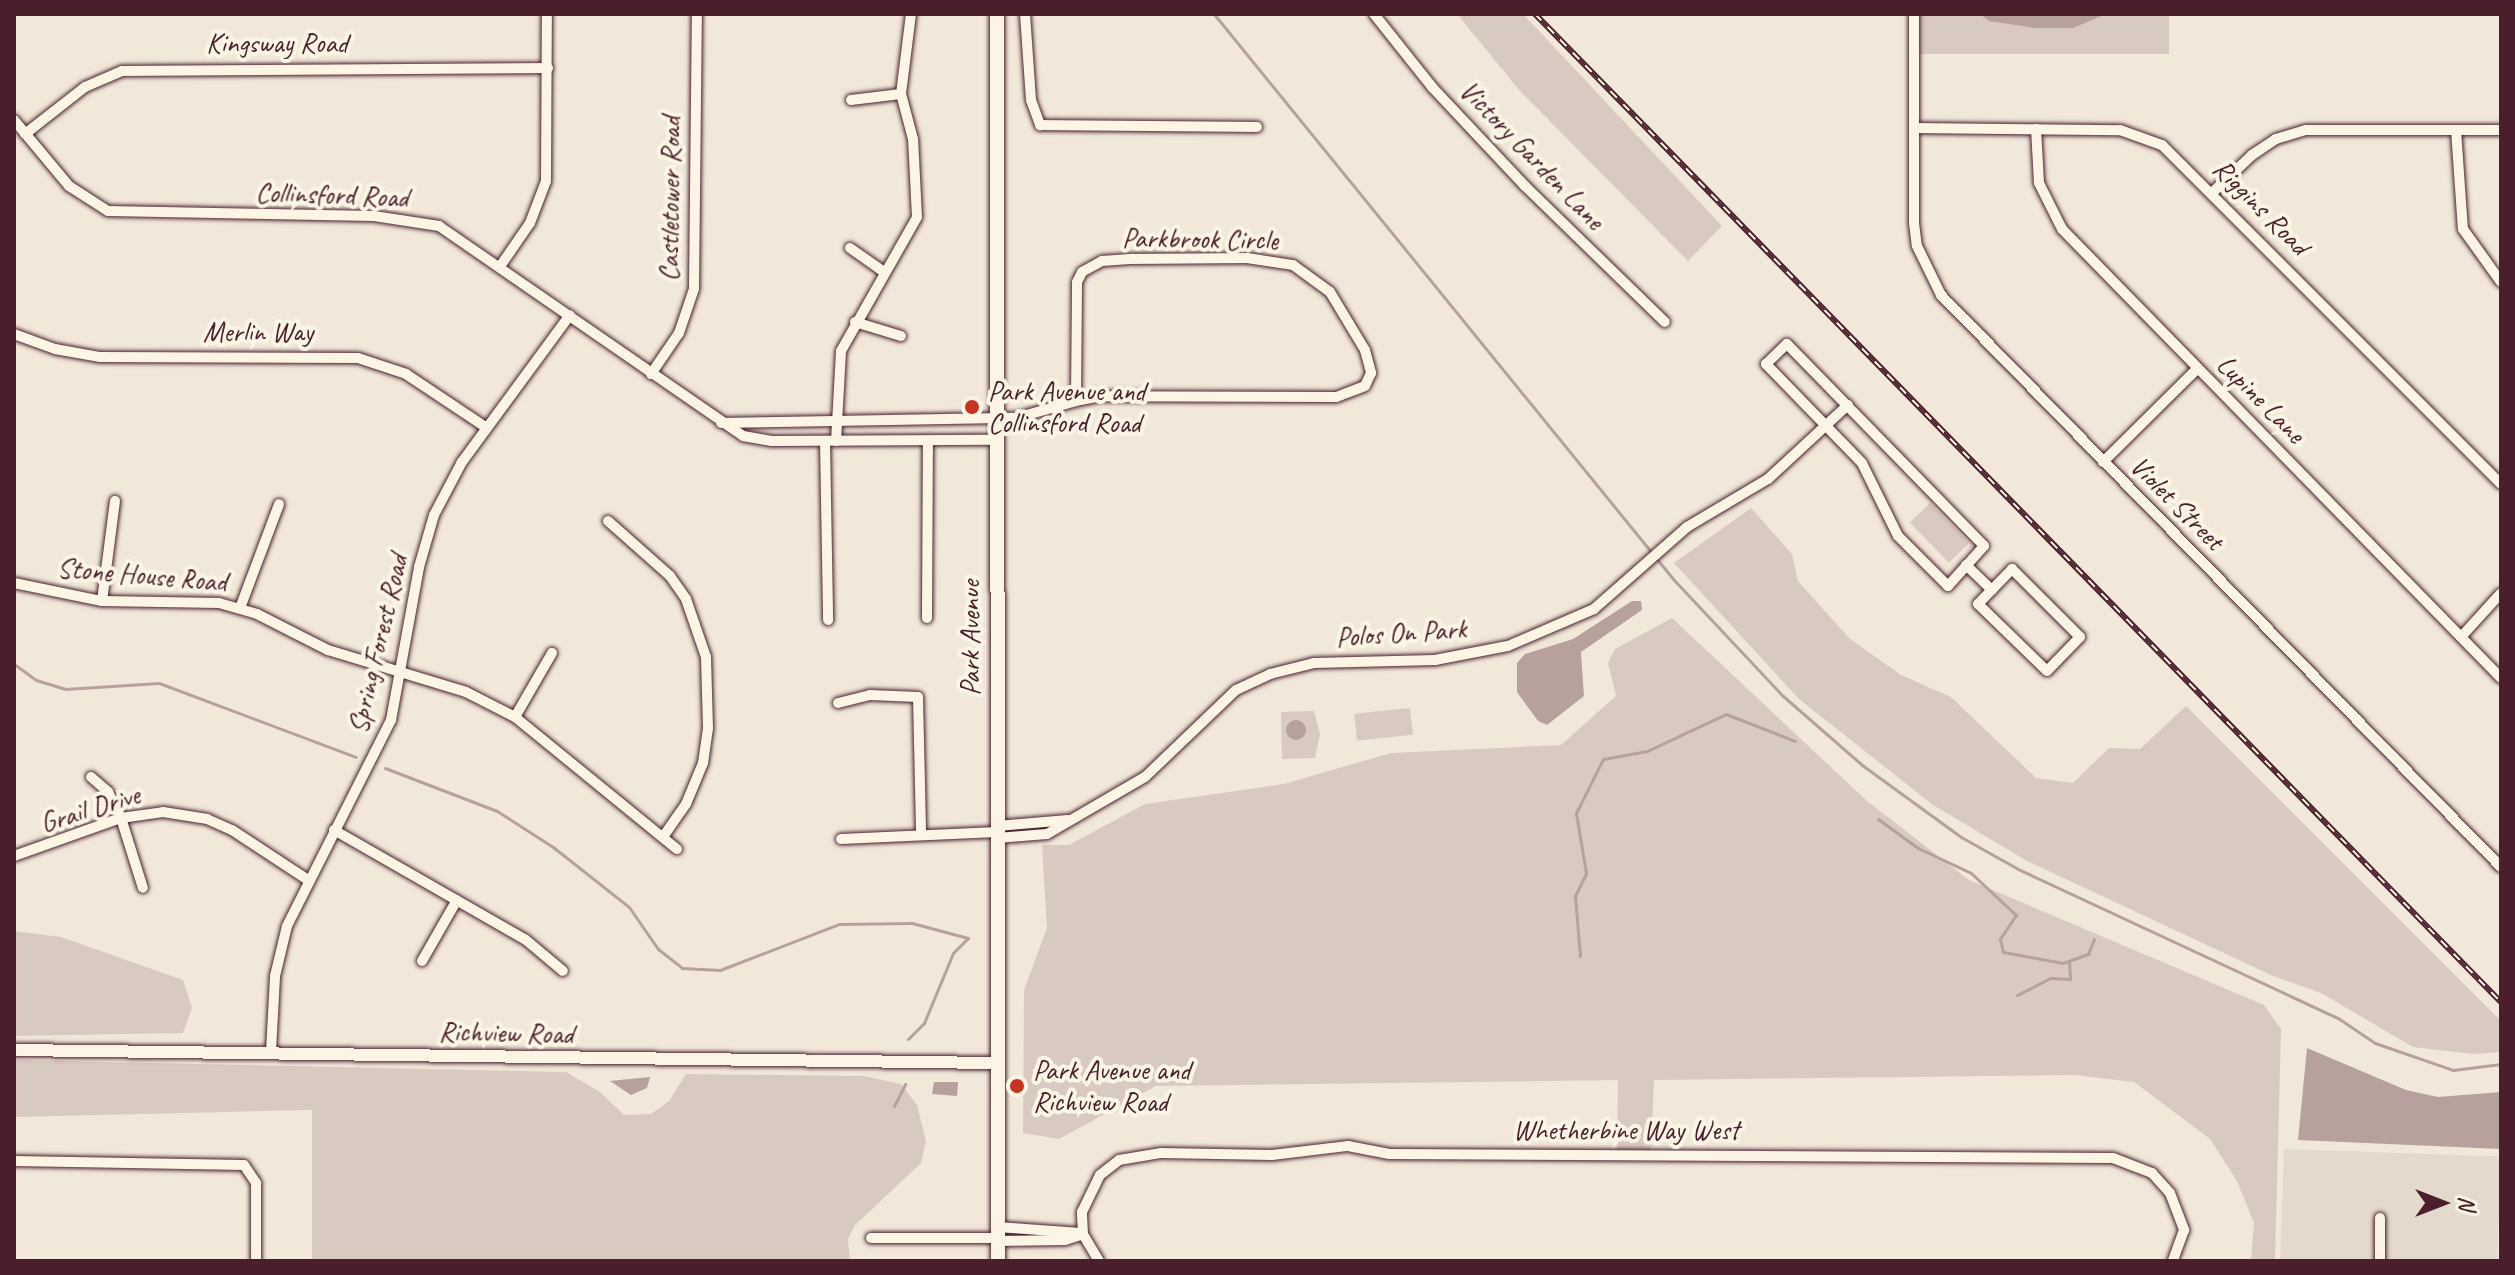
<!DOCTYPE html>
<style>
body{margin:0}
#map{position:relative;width:2515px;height:1275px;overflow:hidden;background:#f1e8da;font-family:Caveat,sans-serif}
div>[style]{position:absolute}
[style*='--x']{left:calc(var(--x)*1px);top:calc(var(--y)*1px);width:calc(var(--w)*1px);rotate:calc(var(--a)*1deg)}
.built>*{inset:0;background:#e4d9cd;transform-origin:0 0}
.green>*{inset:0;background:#d8cac0;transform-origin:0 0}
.water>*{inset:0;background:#b6a19c}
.round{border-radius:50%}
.stream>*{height:3px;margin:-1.5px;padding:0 1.5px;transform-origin:1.5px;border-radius:1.5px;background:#b6a19c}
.roads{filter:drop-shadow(0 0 2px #4a1f2b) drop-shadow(0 0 2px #4a1f2b)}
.minor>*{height:10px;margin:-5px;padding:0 5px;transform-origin:5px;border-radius:5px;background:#fcf5e5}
.tertiary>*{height:12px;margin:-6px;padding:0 6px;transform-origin:6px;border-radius:6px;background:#fcf5e5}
.secondary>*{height:14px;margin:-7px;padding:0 7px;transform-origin:7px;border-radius:7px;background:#fcf5e5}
.rail>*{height:6px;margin-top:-3px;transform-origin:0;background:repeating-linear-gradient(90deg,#fcf5e5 0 9px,#4a1f2b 0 18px);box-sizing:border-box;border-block:2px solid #4a1f2b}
.dots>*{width:22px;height:22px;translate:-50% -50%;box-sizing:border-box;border:4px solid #fcf5e5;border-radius:50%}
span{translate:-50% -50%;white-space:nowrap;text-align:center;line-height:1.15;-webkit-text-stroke:8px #fcf5e5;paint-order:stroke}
.street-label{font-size:28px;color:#4a1f2b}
.poi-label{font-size:28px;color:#4a1f2b}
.left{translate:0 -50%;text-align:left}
.frame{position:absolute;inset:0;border:16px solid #4a1f2b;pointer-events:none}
.north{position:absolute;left:2403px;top:1163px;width:80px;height:80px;-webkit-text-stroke:6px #fcf5e5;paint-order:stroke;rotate:90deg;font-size:22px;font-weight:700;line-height:32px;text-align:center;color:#4a1f2b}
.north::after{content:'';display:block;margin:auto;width:28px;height:36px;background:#4a1f2b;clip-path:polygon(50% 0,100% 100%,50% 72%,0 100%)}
</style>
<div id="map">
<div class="built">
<div style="left:2284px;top:1149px;width:217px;height:112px;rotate:2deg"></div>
</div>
<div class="green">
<div style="clip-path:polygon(1457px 14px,1523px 14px,1722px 226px,1688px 261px,1520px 91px)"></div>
<div style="left:1917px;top:14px;width:252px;height:40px"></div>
<div style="left:1930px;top:503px;width:56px;height:28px;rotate:46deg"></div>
<div style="clip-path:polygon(1751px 508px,1792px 554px,1798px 581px,1849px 638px,1901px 675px,1951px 697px,2036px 778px,2073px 783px,2109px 748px,2140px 749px,2186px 706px,2501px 1021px,2501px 1052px,2473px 1054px,2413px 1047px,2321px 993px,2273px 976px,2027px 861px,1933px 805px,1799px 699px,1674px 563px)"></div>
<div style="clip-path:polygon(1672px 618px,1867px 801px,1969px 880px,2264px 1005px,2281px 1029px,2275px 1261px,2251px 1261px,2254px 1223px,2237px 1181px,2210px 1139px,2134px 1082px,2074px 1075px,1654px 1080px,1651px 1153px,1617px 1153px,1618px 1080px,1156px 1086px,1059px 1139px,1023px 1133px,1024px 990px,1047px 928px,1042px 845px,1069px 845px,1145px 804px,1284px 784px,1391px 753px,1561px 745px,1616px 696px,1608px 663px,1615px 649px)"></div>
<div style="left:1410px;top:708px;width:27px;height:56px;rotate:84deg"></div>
<div style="clip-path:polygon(1314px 711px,1320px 734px,1315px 758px,1282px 759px,1281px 712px)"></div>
<div style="clip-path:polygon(14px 931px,61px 937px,183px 980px,192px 1008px,183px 1033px,14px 1036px)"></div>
<div style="clip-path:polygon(14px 1060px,566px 1072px,600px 1092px,624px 1115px,651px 1114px,669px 1101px,686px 1074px,864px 1076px,901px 1084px,917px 1105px,926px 1141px,921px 1163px,855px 1225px,848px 1239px,850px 1261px,312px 1261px,312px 1110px,14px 1117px)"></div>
</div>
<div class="water">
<div style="clip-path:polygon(1980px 14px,2106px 14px,2073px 28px,2036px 28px,1989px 21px)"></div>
<div style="clip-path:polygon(1632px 601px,1641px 601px,1642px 610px,1581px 652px,1584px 696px,1547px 725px,1538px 721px,1517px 692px,1517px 663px,1525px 654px,1573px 639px)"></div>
<div class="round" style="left:1286px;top:720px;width:20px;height:20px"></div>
<div style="clip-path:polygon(2307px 1048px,2406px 1090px,2438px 1097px,2501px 1092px,2501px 1149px,2298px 1140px)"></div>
<div style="clip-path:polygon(650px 1077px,647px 1088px,631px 1095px,610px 1081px)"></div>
<div style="clip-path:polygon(934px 1082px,958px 1082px,957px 1096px,932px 1094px)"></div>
</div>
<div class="stream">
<div style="--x:1214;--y:14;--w:729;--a:50.9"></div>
<div style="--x:1674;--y:580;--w:159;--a:46.8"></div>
<div style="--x:1783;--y:696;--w:105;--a:41.1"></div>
<div style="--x:1862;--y:765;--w:122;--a:36"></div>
<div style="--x:1961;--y:837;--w:65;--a:29.3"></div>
<div style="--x:2018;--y:869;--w:353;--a:25"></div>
<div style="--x:2338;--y:1018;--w:45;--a:34"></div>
<div style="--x:2375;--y:1043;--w:83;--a:19.1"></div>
<div style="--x:2453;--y:1070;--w:48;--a:-7.1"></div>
<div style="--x:14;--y:664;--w:27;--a:36"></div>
<div style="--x:36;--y:680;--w:30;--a:17"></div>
<div style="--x:65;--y:689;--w:94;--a:-3.7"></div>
<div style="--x:159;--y:683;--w:210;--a:20.6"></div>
<div style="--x:385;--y:768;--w:120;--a:21"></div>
<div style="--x:497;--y:811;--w:67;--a:32.7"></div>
<div style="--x:553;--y:847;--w:97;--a:38.3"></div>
<div style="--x:629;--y:907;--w:51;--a:55.4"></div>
<div style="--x:658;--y:949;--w:31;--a:38"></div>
<div style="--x:682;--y:968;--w:38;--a:3"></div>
<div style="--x:720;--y:970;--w:128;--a:-21.1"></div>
<div style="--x:839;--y:924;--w:73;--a:-0.8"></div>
<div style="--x:912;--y:923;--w:58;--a:15"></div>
<div style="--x:1878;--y:819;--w:49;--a:35.9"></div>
<div style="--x:1918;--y:848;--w:59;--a:25.3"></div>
<div style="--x:1971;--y:873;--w:62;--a:43"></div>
<div style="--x:2016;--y:915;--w:29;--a:124"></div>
<div style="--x:2000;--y:939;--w:13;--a:77"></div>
<div style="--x:2003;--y:952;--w:61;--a:10.4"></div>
<div style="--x:2063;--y:963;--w:27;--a:-20"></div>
<div style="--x:2088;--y:954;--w:16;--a:-68"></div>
<div style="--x:1580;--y:956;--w:60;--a:-94.8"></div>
<div style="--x:1575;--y:896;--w:25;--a:-64"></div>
<div style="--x:1586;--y:873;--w:61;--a:-99.5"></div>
<div style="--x:1576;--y:813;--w:60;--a:-63.4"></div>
<div style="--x:1603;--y:759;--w:45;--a:-10.3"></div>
<div style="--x:1647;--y:751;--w:87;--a:-25.1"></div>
<div style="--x:1726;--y:714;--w:74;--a:21.4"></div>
<div style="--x:2017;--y:995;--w:38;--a:-27"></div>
<div style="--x:2051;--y:978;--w:19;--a:3"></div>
<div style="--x:2070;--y:979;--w:18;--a:-93"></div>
<div style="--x:908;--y:1039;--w:23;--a:-45"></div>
<div style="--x:924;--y:1023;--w:76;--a:-67.5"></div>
<div style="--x:953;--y:953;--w:21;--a:-45"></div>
<div style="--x:894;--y:1106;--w:25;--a:-63"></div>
</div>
<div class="roads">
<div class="minor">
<div style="--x:1025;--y:14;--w:86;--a:86"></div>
<div style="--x:1031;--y:100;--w:27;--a:70"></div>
<div style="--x:1040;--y:125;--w:217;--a:0.5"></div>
<div style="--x:1374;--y:14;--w:93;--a:51.5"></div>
<div style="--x:1432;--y:87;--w:136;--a:46.8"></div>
<div style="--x:1525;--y:186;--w:195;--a:44.2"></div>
<div style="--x:1914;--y:14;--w:209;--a:90"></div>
<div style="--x:1914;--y:223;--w:23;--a:83"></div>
<div style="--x:1917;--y:246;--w:55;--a:63.9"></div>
<div style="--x:1941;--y:295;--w:800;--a:45.61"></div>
<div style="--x:851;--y:100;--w:50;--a:-6.8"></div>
<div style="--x:14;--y:120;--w:86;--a:50.2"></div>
<div style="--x:69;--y:186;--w:46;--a:32.7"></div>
<div style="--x:108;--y:211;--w:266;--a:1.1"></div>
<div style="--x:374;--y:216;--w:66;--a:8.7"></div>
<div style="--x:439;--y:226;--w:369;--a:34.6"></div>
<div style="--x:743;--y:436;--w:29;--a:10"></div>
<div style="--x:772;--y:441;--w:222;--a:-0.3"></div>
<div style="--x:1914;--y:128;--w:206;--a:0.6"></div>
<div style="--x:2120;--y:130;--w:45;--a:19.7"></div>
<div style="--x:2162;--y:145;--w:479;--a:45"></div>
<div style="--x:2036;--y:129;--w:54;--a:86.8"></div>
<div style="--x:2039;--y:183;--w:51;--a:63.4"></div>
<div style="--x:2062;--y:229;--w:628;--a:45.65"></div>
<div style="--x:2456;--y:130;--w:99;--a:86"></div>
<div style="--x:2463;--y:229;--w:65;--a:54.4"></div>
<div style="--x:25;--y:134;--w:76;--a:-38.1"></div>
<div style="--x:85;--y:87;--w:40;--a:-23.4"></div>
<div style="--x:122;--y:71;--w:426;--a:-0.4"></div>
<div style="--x:2213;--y:192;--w:54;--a:-43.5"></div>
<div style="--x:2252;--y:155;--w:29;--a:-34"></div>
<div style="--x:2276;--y:139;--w:31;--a:-17"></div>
<div style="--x:2306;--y:130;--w:195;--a:0"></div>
<div style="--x:850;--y:248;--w:42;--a:35.2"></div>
<div style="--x:1247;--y:258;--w:47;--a:8.7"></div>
<div style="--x:1293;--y:265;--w:46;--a:36.1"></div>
<div style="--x:1330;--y:292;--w:68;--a:58.9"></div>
<div style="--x:1365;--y:350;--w:24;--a:75"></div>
<div style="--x:1371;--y:373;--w:14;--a:115"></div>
<div style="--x:1365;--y:386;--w:31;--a:159"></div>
<div style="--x:1336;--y:397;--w:235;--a:-179.8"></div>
<div style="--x:1101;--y:396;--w:25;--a:169"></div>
<div style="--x:1076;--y:401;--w:119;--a:-89.5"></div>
<div style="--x:1077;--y:282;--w:11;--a:-63"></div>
<div style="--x:1082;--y:272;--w:23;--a:-29"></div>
<div style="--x:1102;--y:261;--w:31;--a:-4"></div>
<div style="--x:1133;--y:259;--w:114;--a:-0.5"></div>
<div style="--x:501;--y:265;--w:51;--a:-55.4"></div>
<div style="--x:530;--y:223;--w:45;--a:-69.1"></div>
<div style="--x:546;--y:181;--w:167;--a:-89.7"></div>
<div style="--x:855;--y:322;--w:48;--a:16.9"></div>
<div style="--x:14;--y:334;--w:44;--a:20.1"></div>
<div style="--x:55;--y:349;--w:46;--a:10.1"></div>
<div style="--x:100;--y:357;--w:258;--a:0.2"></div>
<div style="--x:358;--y:358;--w:51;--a:18.4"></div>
<div style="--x:406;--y:374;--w:97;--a:33.7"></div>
<div style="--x:1787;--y:344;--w:282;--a:45.7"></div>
<div style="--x:1984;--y:546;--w:54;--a:132"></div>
<div style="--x:1948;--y:586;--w:71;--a:-135"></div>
<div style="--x:1898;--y:536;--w:81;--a:-116.3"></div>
<div style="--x:1862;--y:463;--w:138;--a:-134.1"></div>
<div style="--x:1766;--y:364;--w:29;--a:-44"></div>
<div style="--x:651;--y:374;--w:50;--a:-55.7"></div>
<div style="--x:679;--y:333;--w:46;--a:-71.2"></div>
<div style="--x:694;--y:289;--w:275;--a:-89.4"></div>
<div style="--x:721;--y:423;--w:295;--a:-1"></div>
<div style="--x:1016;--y:418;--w:62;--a:-15.8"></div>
<div style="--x:825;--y:441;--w:179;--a:89"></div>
<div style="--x:836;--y:441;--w:90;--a:-86.8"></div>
<div style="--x:841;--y:351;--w:154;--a:-60.4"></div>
<div style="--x:917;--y:217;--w:78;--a:-92.9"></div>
<div style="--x:913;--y:139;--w:47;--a:-104.9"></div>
<div style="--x:901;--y:94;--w:81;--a:-82.9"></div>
<div style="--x:2103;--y:462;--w:132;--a:-44.7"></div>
<div style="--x:608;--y:521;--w:83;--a:41.6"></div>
<div style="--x:670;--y:576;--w:28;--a:55"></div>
<div style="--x:686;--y:599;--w:61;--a:71"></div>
<div style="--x:706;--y:657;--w:71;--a:88.4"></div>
<div style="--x:708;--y:728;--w:35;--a:98"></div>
<div style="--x:703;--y:763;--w:44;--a:112.5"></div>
<div style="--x:686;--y:804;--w:38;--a:125"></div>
<div style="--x:1966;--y:565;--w:36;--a:44"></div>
<div style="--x:2012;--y:569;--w:96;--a:45"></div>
<div style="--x:2080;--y:637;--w:47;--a:134.1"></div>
<div style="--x:2047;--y:671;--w:96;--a:-135.8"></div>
<div style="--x:1978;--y:604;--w:49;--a:-45.8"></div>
<div style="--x:14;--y:583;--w:90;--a:11.6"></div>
<div style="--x:102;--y:601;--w:117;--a:1"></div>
<div style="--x:219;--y:603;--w:40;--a:16"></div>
<div style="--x:257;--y:614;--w:80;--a:26.9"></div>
<div style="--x:328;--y:650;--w:144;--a:16.9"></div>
<div style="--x:466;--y:692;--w:55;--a:27"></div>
<div style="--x:515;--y:717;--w:209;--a:39.2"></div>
<div style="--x:102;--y:601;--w:101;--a:-82.6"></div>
<div style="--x:240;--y:608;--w:111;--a:-69.4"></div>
<div style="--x:927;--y:618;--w:177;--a:-89.7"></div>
<div style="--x:2461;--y:637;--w:59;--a:-47.7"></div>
<div style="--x:838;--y:703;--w:33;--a:-14"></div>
<div style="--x:870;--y:695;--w:48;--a:2.4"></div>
<div style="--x:918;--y:697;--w:137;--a:88.7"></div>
<div style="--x:515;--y:717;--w:74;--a:-60"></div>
<div style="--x:91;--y:777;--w:23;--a:41"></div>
<div style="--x:108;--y:792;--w:29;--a:63"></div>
<div style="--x:121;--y:818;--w:73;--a:72.6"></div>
<div style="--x:997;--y:826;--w:71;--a:-4.8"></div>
<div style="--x:334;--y:830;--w:221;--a:29.8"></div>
<div style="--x:526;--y:940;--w:48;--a:40"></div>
<div style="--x:997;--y:838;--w:50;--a:-4.6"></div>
<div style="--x:1047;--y:834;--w:113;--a:-30.2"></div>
<div style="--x:1145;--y:777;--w:126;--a:-43.7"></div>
<div style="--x:1236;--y:690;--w:38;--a:-25"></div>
<div style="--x:1270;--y:674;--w:45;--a:-14"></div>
<div style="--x:1314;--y:663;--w:121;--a:-1.4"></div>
<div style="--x:1435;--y:660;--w:74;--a:-10.9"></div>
<div style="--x:1508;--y:646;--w:94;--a:-23.3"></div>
<div style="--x:1594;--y:609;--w:124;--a:-41.4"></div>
<div style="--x:1687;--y:527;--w:94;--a:-30.7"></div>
<div style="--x:1768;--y:479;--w:109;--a:-42.8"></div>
<div style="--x:841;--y:839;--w:156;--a:-2.6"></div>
<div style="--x:14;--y:856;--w:114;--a:-19.6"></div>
<div style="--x:121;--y:818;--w:42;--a:-8.1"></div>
<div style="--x:163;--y:812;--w:45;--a:9"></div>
<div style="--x:207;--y:819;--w:27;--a:24"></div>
<div style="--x:232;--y:830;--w:91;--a:33.3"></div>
<div style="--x:422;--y:961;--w:70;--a:-60.2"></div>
<div style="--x:271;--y:1051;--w:75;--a:-86.9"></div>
<div style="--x:275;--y:976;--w:51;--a:-76.5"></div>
<div style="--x:287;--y:926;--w:231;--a:-63.2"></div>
<div style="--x:391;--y:720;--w:156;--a:-79.6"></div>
<div style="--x:419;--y:567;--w:54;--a:-73.9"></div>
<div style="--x:434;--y:515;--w:60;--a:-62.2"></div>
<div style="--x:462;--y:462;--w:182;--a:-53.7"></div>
<div style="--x:14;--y:1161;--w:230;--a:1"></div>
<div style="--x:244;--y:1165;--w:22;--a:56"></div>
<div style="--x:256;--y:1183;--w:78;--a:90"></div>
<div style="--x:998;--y:1227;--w:83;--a:4.1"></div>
<div style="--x:871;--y:1238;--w:127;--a:0"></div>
<div style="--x:998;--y:1241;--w:67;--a:-0.9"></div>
<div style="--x:1065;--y:1240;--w:19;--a:-18"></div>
<div style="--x:1099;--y:1261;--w:31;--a:-121"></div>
<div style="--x:1083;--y:1234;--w:22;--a:-93"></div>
<div style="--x:1082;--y:1212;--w:41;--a:-64.1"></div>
<div style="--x:1100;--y:1175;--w:24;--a:-38"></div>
<div style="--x:1119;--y:1160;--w:43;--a:-9.5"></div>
<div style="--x:1161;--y:1153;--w:111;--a:1"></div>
<div style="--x:1272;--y:1155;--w:77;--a:-6.8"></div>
<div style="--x:1348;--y:1146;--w:42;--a:11"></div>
<div style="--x:1389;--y:1154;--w:724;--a:0.32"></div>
<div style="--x:2113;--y:1158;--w:42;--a:21"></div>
<div style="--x:2152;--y:1173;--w:27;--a:48"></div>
<div style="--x:2170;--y:1193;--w:40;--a:69"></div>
<div style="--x:2184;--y:1230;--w:33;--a:110"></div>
<div style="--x:2380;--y:1261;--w:43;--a:-90"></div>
</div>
<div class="tertiary">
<div style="--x:14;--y:1050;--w:983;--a:0.76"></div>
</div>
<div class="secondary">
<div style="--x:997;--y:14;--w:1247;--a:89.95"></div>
</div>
</div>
<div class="rail">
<div style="--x:1535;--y:14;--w:1382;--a:45.65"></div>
</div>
<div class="dots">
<div style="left:972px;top:407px;background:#c8321e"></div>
<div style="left:1017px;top:1086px;background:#c8321e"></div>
</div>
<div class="street-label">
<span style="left:277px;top:43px">Kingsway Road</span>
<span style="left:1532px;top:155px;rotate:46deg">Victory Garden Lane</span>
<span style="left:332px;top:195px;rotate:2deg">Collinsford Road</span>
<span style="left:670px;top:199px;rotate:-89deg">Castletower Road</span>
<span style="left:2261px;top:207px;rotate:45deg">Riggins Road</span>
<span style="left:1200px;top:239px;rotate:1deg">Parkbrook Circle</span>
<span style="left:258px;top:332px">Merlin Way</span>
<span style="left:2261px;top:399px;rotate:45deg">Lupine Lane</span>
<span style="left:2177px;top:503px;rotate:45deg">Violet Street</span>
<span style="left:142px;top:575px;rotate:5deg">Stone House Road</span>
<span style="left:1401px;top:633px;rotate:-4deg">Polos On Park</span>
<span style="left:970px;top:638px;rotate:-90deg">Park Avenue</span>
<span style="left:378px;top:644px;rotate:-77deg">Spring Forest Road</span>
<span style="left:90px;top:809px;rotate:-17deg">Grail Drive</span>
<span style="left:506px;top:1033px;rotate:1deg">Richview Road</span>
<span style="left:1626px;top:1130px">Whetherbine Way West</span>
</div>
<div class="poi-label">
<span class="left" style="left:988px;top:407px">Park Avenue and<br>Collinsford Road</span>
<span class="left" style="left:1033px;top:1086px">Park Avenue and<br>Richview Road</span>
</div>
<div class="frame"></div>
<div class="north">N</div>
</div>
